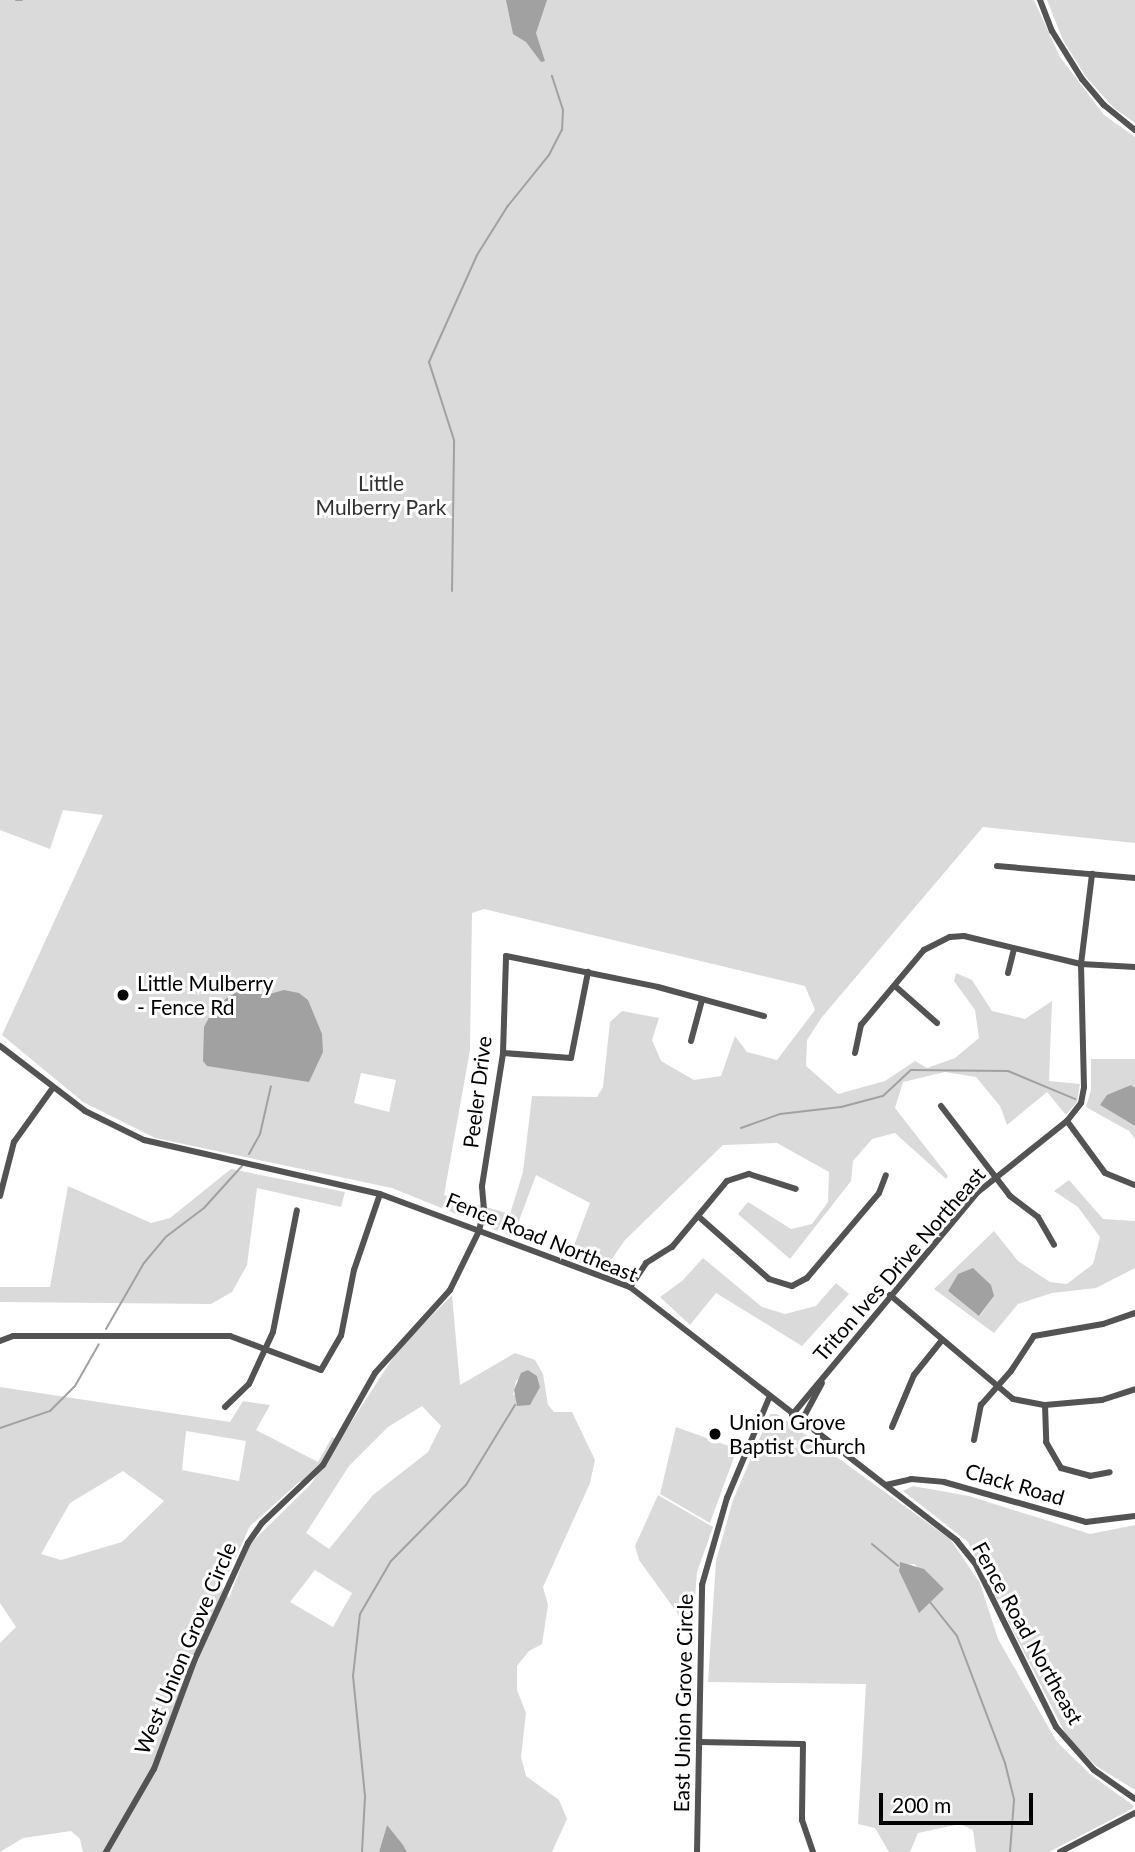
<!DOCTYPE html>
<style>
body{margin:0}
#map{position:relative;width:1135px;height:1852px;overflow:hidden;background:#fff;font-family:Lato,sans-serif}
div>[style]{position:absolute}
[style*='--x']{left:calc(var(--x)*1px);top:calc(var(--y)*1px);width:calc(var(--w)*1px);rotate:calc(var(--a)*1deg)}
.green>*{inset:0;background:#dadada}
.water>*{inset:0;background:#a1a1a1}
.stream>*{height:2px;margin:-1px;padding:0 1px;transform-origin:1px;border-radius:1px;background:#a1a1a1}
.minor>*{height:6px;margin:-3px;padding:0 3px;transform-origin:3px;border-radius:3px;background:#535353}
.dots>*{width:19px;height:19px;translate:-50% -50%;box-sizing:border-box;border:4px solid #fff;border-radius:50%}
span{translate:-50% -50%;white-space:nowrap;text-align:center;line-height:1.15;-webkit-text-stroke:6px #fff;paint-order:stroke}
.park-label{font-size:21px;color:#313131}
.poi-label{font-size:21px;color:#000}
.left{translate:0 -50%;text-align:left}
.street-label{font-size:21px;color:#000}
.scale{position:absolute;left:879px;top:1793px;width:154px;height:32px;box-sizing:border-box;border:4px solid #000;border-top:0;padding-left:9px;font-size:21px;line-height:24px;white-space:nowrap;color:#000;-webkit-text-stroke:5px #fff;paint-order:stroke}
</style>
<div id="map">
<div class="green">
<div style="clip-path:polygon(evenodd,0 0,1034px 0,1060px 57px,1104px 115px,1135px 137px,1135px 843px,983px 827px,822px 1017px,807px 1040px,806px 1066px,838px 1094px,885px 1081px,915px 1061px,927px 1068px,955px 1058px,979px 1038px,975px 1010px,954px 981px,956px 973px,972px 980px,992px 1011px,1025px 1019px,1052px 1001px,1049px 1081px,1080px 1084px,1077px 1102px,1066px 1115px,1047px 1092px,1007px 1125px,1000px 1106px,976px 1077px,945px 1072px,903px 1082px,895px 1108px,948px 1176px,946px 1179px,895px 1133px,872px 1139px,853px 1161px,851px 1181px,790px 1259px,738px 1214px,748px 1202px,791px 1229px,812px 1224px,828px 1202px,829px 1172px,777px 1143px,723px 1145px,625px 1240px,604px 1270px,569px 1259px,590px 1203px,536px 1175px,513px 1237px,392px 1188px,155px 1138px,83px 1102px,2px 1035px,103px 815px,63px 810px,50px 849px,0 830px,0 0,484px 909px,805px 986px,815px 1010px,777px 1060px,747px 1052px,735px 1036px,721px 1076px,694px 1080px,661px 1061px,652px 1040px,659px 1018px,622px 1011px,610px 1022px,603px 1087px,597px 1097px,532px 1096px,523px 1172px,510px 1214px,444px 1195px,470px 1050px,472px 913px,484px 909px,0 0,361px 1073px,396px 1080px,389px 1112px,354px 1103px,361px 1073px)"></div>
<div style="clip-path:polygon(1047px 0,1135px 0,1135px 123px,1113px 107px,1086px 77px,1063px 40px)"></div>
<div style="clip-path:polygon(1091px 1059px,1135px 1059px,1135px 1088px,1130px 1085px,1100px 1105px,1135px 1126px,1135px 1139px,1129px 1131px,1086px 1107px,1091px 1090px)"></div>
<div style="clip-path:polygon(231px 1169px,345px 1192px,341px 1207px,257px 1188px,247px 1265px,232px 1292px,211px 1304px,0 1302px,0 1287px,50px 1287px,68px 1186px,151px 1223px,170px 1218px)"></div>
<div style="clip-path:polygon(evenodd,1069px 1180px,1103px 1219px,1135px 1221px,1135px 1268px,1096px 1288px,1052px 1293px,1018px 1304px,994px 1333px,934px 1289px,994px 1231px,1018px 1261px,1050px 1282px,1067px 1284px,1093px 1264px,1100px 1237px,1078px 1207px,1054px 1191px,1069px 1180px,958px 1274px,994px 1296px,980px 1316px,948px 1291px,958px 1274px)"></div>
<div style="clip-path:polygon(703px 1258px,762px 1307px,785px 1314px,816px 1306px,836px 1283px,849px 1294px,802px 1346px,716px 1293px,690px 1325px,660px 1297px,682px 1281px)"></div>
<div style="clip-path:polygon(evenodd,452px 1295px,460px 1385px,515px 1353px,535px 1360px,543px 1374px,548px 1405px,554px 1412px,572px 1412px,595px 1460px,590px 1483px,543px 1587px,548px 1605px,542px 1644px,529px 1651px,517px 1666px,517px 1690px,526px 1713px,521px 1757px,526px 1776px,559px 1800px,567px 1819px,552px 1852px,407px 1852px,387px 1825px,379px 1852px,83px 1852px,80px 1839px,71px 1831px,23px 1838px,0 1852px,0 1643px,16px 1627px,0 1603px,0 1387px,230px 1422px,243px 1401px,270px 1405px,256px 1430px,318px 1462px,332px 1437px,337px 1440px,311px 1478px,299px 1482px,250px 1526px,222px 1587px,229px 1598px,250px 1544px,311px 1484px,398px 1350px,452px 1295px,528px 1370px,537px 1376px,540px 1387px,513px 1395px,516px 1381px,528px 1370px,452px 1295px,422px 1406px,441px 1426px,428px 1452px,373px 1495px,329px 1549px,306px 1533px,349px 1466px,388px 1427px,422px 1406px,452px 1295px,186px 1431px,246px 1441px,239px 1481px,182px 1470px,186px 1431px,452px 1295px,123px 1471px,164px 1501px,122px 1542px,61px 1560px,41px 1554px,70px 1503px,123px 1471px,452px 1295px,315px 1570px,352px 1593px,333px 1627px,290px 1602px,315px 1570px)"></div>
<div style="clip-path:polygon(evenodd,770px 1414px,777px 1414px,950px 1539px,980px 1583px,998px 1639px,1057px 1742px,1091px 1775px,1134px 1806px,1132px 1809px,1049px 1852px,976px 1852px,973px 1830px,960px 1824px,918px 1833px,910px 1852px,889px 1852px,875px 1828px,858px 1824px,866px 1684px,708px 1682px,716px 1561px,733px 1500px,770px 1414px,914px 1564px,944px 1589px,919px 1612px,898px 1566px,914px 1564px)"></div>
<div style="clip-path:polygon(676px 1427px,737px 1449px,710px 1523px,660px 1494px)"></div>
<div style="clip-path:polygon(913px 1486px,969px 1496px,1090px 1534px,1135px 1525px,1135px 1790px,1096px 1766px,1067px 1737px,968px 1542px,903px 1491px)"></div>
<div style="clip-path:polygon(658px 1495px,713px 1527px,697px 1572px,691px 1647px,678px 1614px,639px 1560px,635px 1546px)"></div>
</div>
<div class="water">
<div style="clip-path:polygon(506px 0,547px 0,536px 33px,545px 61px,541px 62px,526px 42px,513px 34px)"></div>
<div style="clip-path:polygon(284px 990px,299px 993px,308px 1000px,322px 1034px,323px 1052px,309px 1082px,207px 1066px,203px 1061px,204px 1027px,215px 1006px,238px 991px,266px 995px)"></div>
<div style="clip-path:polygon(1131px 1085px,1135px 1088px,1135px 1126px,1100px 1105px,1107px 1095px)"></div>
<div style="clip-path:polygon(973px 1268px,991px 1285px,994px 1296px,979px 1316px,948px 1291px,958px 1274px)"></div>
<div style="clip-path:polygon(528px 1370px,537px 1376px,540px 1387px,530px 1405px,517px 1406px,514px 1390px,521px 1373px)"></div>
<div style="clip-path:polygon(900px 1562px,924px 1569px,944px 1589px,919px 1613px,899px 1571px)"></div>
<div style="clip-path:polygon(387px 1825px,403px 1845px,407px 1852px,379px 1852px)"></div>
</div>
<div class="stream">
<div style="--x:16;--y:0;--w:6;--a:0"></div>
<div style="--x:452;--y:591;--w:151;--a:-89.2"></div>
<div style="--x:454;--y:440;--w:82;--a:-107.8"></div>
<div style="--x:429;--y:362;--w:117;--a:-65.8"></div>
<div style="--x:477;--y:255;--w:57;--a:-58"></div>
<div style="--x:507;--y:207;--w:67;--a:-51.1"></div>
<div style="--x:549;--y:155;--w:28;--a:-63"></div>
<div style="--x:562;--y:130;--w:20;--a:-87"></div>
<div style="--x:563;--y:110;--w:36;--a:-108"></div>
<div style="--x:741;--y:1128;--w:41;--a:-19.7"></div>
<div style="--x:780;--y:1114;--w:61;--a:-6.5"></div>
<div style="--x:841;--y:1107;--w:43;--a:-14.7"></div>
<div style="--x:883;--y:1096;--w:38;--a:-43"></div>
<div style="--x:911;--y:1070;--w:97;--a:0.6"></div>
<div style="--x:1008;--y:1071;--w:73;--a:22.7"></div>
<div style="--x:249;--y:1154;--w:23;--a:-61"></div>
<div style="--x:260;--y:1134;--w:49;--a:-77.1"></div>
<div style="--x:106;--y:1329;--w:76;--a:-60.1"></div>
<div style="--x:144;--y:1263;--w:35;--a:-50"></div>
<div style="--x:167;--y:1236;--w:46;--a:-37.1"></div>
<div style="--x:204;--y:1208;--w:57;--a:-47.9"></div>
<div style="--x:0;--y:1428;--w:53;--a:-18.8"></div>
<div style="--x:50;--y:1411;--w:35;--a:-45"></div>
<div style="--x:75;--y:1386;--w:48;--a:-60.3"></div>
<div style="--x:872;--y:1544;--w:34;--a:40"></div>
<div style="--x:930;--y:1602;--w:43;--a:51.5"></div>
<div style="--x:957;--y:1636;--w:136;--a:69.3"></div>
<div style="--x:1005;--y:1763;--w:38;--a:76"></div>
<div style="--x:1014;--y:1800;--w:52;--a:94.4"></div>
<div style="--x:362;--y:1852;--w:56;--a:-86.9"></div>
<div style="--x:365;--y:1796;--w:121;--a:-95.7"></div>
<div style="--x:353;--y:1676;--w:62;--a:-83.6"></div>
<div style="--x:360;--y:1614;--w:61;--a:-59.7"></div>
<div style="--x:391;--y:1561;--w:107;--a:-45.4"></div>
<div style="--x:466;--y:1485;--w:94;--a:-58.5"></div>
</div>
<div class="minor">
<div style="--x:1040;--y:0;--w:33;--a:69"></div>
<div style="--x:1052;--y:31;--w:57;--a:58"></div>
<div style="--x:1082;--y:79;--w:34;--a:50"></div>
<div style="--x:1104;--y:105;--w:40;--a:39"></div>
<div style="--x:997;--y:866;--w:139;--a:5"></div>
<div style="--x:1008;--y:973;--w:25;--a:-76"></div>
<div style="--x:895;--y:986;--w:56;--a:41.4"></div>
<div style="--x:691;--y:1041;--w:42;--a:-75"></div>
<div style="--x:0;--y:1046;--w:107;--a:37.4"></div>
<div style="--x:85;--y:1111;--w:66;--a:26.2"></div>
<div style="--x:144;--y:1140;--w:242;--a:12.9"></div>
<div style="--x:380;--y:1194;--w:267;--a:20.4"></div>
<div style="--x:630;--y:1287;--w:414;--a:37.8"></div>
<div style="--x:957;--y:1541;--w:28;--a:51"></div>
<div style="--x:975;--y:1563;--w:183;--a:63.7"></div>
<div style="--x:1056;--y:1727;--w:57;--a:48.5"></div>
<div style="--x:1094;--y:1770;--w:50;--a:35.3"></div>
<div style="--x:503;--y:1053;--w:68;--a:4.2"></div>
<div style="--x:571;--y:1058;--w:88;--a:-78.8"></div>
<div style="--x:855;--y:1053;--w:29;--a:-78"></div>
<div style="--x:861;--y:1025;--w:98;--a:-50"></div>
<div style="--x:924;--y:950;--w:29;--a:-27"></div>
<div style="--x:950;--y:937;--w:14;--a:-4"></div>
<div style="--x:964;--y:936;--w:120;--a:13.5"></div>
<div style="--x:1081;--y:964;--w:54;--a:3.2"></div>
<div style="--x:941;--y:1106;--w:113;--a:52.5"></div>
<div style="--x:1010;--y:1196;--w:35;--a:37"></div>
<div style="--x:1038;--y:1217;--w:32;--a:60"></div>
<div style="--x:1067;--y:1121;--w:64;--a:53.8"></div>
<div style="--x:1105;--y:1173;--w:32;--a:22"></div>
<div style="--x:0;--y:1196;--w:56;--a:-75.5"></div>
<div style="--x:14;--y:1142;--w:65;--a:-54.4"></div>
<div style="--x:698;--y:1216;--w:95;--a:41.6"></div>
<div style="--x:769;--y:1279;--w:24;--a:17"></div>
<div style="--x:792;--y:1286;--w:17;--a:-28"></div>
<div style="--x:807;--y:1278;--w:111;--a:-49.7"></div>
<div style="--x:879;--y:1193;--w:19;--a:-69"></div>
<div style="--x:630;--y:1287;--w:29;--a:-56"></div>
<div style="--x:646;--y:1263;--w:31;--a:-32"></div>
<div style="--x:672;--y:1247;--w:86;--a:-50.2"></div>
<div style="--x:727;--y:1181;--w:23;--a:-18"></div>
<div style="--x:749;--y:1174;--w:49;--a:17.7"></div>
<div style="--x:890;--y:1295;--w:161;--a:40.2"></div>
<div style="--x:1013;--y:1399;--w:33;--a:11"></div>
<div style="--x:1045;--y:1405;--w:57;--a:-5"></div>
<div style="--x:1102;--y:1400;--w:35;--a:-18"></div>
<div style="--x:0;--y:1341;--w:14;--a:-21"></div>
<div style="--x:13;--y:1336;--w:217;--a:0"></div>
<div style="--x:230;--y:1336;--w:97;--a:20.5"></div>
<div style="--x:321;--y:1370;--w:39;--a:-60"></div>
<div style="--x:341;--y:1336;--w:67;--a:-78.9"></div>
<div style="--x:354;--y:1270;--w:80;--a:-71.1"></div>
<div style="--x:1045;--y:1405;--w:37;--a:88"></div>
<div style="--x:1046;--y:1442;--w:30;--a:60"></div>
<div style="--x:1061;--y:1468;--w:30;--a:15"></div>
<div style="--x:1090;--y:1476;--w:20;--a:-11"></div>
<div style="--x:225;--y:1407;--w:33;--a:-44"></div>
<div style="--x:249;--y:1384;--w:57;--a:-65.2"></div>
<div style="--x:273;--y:1332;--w:124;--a:-78.9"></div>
<div style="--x:792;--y:1415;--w:290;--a:-50.2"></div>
<div style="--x:978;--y:1192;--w:114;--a:-38.6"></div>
<div style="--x:1067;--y:1121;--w:23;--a:-52"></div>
<div style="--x:1081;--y:1103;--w:16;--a:-79"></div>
<div style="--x:1084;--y:1087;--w:123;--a:-91.4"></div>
<div style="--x:1081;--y:964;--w:91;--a:-83"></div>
<div style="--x:801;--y:1422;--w:44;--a:-61.7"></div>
<div style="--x:892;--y:1427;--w:56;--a:-67.1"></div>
<div style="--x:914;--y:1375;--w:45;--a:-51.3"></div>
<div style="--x:974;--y:1440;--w:36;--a:-79"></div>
<div style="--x:981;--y:1405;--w:45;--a:-48.6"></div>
<div style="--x:1011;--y:1371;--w:42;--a:-56.7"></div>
<div style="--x:1034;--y:1336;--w:70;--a:-9.9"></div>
<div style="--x:1103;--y:1324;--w:34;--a:-19"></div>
<div style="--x:886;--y:1485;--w:26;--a:-13"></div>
<div style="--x:911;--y:1479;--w:33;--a:5"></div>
<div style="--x:944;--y:1482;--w:148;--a:15.7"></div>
<div style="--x:1086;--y:1522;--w:49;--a:-7"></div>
<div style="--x:699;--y:1742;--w:104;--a:1.1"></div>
<div style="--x:803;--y:1744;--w:76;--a:90.8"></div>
<div style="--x:802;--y:1820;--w:34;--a:71"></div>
<div style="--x:106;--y:1852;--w:96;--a:-60"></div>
<div style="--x:154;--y:1769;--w:117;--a:-69.6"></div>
<div style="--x:195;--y:1659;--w:128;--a:-65.4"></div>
<div style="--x:248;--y:1543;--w:24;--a:-55"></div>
<div style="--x:262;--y:1523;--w:84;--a:-43.6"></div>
<div style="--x:323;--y:1465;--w:106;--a:-60.5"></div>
<div style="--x:375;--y:1373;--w:112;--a:-47.9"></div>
<div style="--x:450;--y:1290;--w:66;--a:-63.8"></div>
<div style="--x:479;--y:1231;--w:22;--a:-77"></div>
<div style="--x:484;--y:1210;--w:24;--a:-95"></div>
<div style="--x:482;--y:1186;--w:135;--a:-81"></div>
<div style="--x:503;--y:1053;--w:97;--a:-88.2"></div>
<div style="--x:506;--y:956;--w:155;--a:11.5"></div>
<div style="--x:658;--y:987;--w:110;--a:15.3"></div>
<div style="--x:697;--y:1852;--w:267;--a:-88.9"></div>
<div style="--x:702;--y:1585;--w:91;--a:-74"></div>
<div style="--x:727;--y:1498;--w:108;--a:-67.2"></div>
<div style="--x:1060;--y:1852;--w:85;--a:-27.5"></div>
</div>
<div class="dots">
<div style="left:123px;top:995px;background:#000"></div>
<div style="left:715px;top:1434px;background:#000"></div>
</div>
<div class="park-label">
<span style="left:381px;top:495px">Little<br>Mulberry Park</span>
</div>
<div class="poi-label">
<span class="left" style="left:137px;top:995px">Little Mulberry<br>- Fence Rd</span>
<span class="left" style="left:729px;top:1434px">Union Grove<br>Baptist Church</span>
</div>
<div class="street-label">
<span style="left:477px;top:1092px;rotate:-83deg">Peeler Drive</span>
<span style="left:542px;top:1237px;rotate:22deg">Fence Road Northeast</span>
<span style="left:899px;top:1264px;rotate:-49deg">Triton Ives Drive Northeast</span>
<span style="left:1015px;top:1484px;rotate:16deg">Clack Road</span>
<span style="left:1028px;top:1633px;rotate:61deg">Fence Road Northeast</span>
<span style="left:185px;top:1648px;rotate:-67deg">West Union Grove Circle</span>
<span style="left:683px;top:1703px;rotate:-89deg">East Union Grove Circle</span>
</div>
<div class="scale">200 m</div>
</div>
